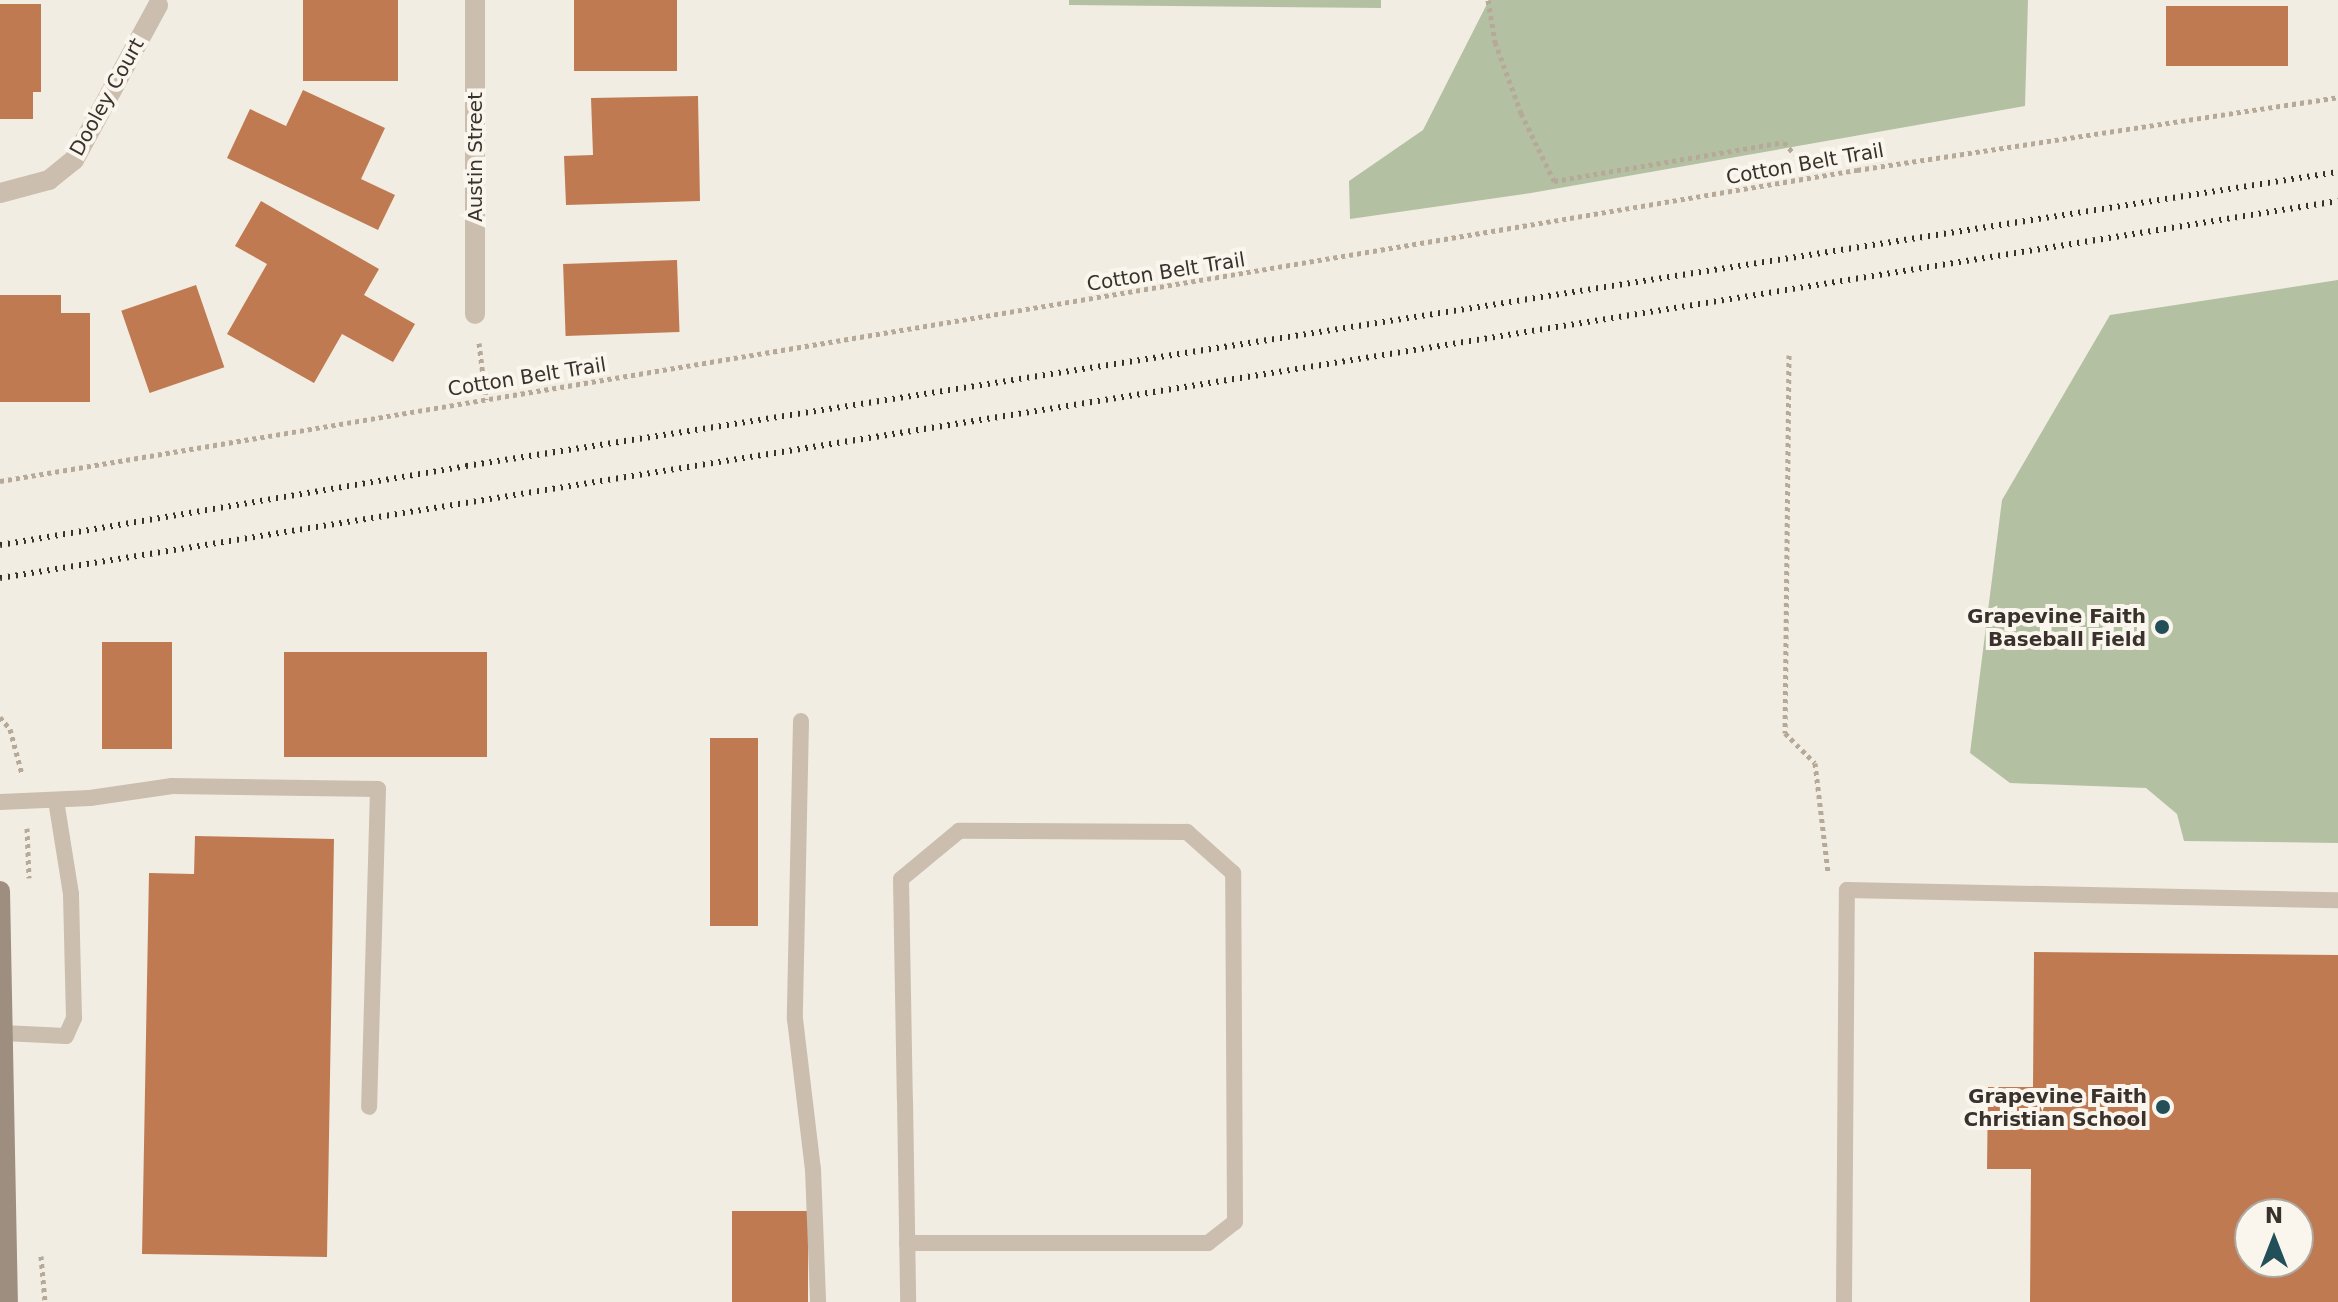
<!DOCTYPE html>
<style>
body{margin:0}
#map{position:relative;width:2338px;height:1302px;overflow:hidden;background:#f2ede2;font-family:"DejaVu Sans",sans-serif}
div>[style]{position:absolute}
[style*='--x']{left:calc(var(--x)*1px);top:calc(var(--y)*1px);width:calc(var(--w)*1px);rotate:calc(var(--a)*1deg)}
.green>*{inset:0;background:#b3c1a2}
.building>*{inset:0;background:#c07a52;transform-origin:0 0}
.path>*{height:5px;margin-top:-2.5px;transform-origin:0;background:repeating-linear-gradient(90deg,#b6a998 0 4px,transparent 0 8px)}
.lane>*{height:16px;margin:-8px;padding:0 8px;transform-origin:8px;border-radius:8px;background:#cbbeae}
.street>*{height:20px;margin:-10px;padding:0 10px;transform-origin:10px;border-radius:10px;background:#cbbeae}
.secondary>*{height:20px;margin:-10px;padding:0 10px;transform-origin:10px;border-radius:10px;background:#9e8e7f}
.rail>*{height:6px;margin-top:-3px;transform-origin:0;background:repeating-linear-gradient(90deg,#39322c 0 2px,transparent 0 8px)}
.dots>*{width:22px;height:22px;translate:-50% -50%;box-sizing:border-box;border:4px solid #faf6ee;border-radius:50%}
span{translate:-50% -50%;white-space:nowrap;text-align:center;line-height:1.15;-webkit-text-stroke:8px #faf6ee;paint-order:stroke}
.street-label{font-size:20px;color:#39322c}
.poi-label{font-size:20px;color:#39322c;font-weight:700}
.right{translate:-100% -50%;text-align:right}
.north{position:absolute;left:2234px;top:1198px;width:80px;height:80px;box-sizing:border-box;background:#faf6ee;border:2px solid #ada8a0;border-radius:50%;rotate:0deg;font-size:22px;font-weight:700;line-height:32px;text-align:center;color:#39322c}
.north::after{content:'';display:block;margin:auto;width:28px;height:36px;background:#234f59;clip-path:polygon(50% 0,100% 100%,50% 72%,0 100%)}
</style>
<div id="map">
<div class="green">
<div style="clip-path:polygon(1069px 0,1381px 0,1381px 8px,1069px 5px)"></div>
<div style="clip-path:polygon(1489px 0,2028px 0,2025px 106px,1531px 193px,1350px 219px,1349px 181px,1423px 130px)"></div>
<div style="clip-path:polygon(2338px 280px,2338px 843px,2184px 841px,2177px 814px,2146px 788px,2010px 783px,1970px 753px,2002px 500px,2110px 315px)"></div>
</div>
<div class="building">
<div style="left:303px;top:0;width:95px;height:81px"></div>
<div style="left:574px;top:0;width:103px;height:71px"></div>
<div style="clip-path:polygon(0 4px,41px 4px,41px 92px,33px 92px,33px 119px,0 119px)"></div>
<div style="left:2166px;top:6px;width:122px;height:60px"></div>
<div style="clip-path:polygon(303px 90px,385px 128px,361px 179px,395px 195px,378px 230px,227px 158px,250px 109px,286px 126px)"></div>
<div style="clip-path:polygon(698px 96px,700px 201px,566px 205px,564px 156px,593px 155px,591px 98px)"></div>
<div style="clip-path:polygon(261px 201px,379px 269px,364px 295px,415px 324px,393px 362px,342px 334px,314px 383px,227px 334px,267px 264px,235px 246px)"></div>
<div style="left:677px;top:260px;width:72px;height:114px;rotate:88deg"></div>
<div style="left:196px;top:285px;width:87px;height:79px;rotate:71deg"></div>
<div style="clip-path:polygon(0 295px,61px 295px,61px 313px,90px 313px,90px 402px,0 402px)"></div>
<div style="left:102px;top:642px;width:70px;height:107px"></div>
<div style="left:284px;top:652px;width:203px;height:105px"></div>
<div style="left:710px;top:738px;width:48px;height:188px"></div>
<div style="clip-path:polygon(195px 836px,334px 839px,327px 1257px,142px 1254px,149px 873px,194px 874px)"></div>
<div style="clip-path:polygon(evenodd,2034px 952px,2338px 955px,2338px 1302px,2030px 1302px,2031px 1169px,1987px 1169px,1988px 1087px,2033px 1087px,2034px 952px,2250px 1214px,2298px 1214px,2298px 1262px,2250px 1262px,2250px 1214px)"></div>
<div style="left:732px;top:1211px;width:76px;height:91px"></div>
</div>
<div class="path">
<div style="--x:1488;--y:0;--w:43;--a:80.5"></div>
<div style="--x:1495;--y:42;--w:76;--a:69.9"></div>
<div style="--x:1521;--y:113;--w:76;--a:64.1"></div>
<div style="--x:1554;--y:181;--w:233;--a:-9.6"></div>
<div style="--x:1784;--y:142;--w:16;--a:50"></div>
<div style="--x:479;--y:343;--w:57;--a:83"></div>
<div style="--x:1789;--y:355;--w:378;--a:90.6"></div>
<div style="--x:1785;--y:733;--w:42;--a:45"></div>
<div style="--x:1815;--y:763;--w:110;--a:83.2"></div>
<div style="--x:0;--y:481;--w:1883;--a:-9.51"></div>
<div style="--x:1857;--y:170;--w:487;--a:-8.6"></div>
<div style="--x:0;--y:717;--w:16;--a:50"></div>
<div style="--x:10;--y:729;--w:47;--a:75.1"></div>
<div style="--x:27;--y:828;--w:50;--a:87.7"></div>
<div style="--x:41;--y:1256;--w:46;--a:85"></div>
</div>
<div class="lane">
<div style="--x:801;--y:721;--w:298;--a:91.2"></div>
<div style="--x:795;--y:1019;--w:151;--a:83.2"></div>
<div style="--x:813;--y:1169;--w:133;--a:87.8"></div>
<div style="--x:0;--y:802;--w:90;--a:-2.5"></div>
<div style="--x:90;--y:798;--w:83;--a:-8.3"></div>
<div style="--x:172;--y:786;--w:206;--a:0.8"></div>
<div style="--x:378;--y:789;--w:318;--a:91.6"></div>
<div style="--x:3;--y:1033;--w:63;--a:2.7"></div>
<div style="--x:66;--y:1036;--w:20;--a:-66"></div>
<div style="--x:74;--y:1018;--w:124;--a:-91.4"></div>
<div style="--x:71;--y:894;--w:95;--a:-99.1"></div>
<div style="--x:907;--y:1243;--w:301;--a:0"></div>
<div style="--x:1208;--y:1243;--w:34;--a:-38"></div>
<div style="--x:1235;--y:1222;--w:349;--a:-90.3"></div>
<div style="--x:1233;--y:873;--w:62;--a:-138.3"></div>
<div style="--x:1187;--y:832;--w:228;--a:-179.7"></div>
<div style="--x:959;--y:831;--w:75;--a:140.4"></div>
<div style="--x:901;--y:879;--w:221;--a:89"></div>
<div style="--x:905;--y:1100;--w:202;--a:89.1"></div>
<div style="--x:1844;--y:1302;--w:412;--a:-89.6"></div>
<div style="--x:1847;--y:890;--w:491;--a:1.2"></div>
</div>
<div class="street">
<div style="--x:475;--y:0;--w:314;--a:90"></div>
<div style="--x:0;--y:193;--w:51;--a:-14.9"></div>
<div style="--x:49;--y:180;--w:32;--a:-39"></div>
<div style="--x:74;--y:160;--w:176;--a:-61.5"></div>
</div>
<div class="secondary">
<div style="--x:0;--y:891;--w:411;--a:88.9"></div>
</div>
<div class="rail">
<div style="--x:0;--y:545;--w:473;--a:-9.6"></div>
<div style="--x:466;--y:466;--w:1895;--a:-8.93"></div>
<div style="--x:0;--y:578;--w:2368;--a:-9.16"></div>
</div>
<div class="dots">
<div style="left:2162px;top:627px;background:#234f59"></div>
<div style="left:2163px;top:1107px;background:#234f59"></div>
</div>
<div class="street-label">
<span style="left:107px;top:97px;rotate:-61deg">Dooley Court</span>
<span style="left:475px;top:157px;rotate:-90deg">Austin Street</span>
<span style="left:1805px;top:164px;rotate:-10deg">Cotton Belt Trail</span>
<span style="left:1166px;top:272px;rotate:-9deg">Cotton Belt Trail</span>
<span style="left:527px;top:377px;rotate:-9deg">Cotton Belt Trail</span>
</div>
<div class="poi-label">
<span class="right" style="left:2146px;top:628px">Grapevine Faith<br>Baseball Field</span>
<span class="right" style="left:2147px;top:1108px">Grapevine Faith<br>Christian School</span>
</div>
<div class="north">N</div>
</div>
